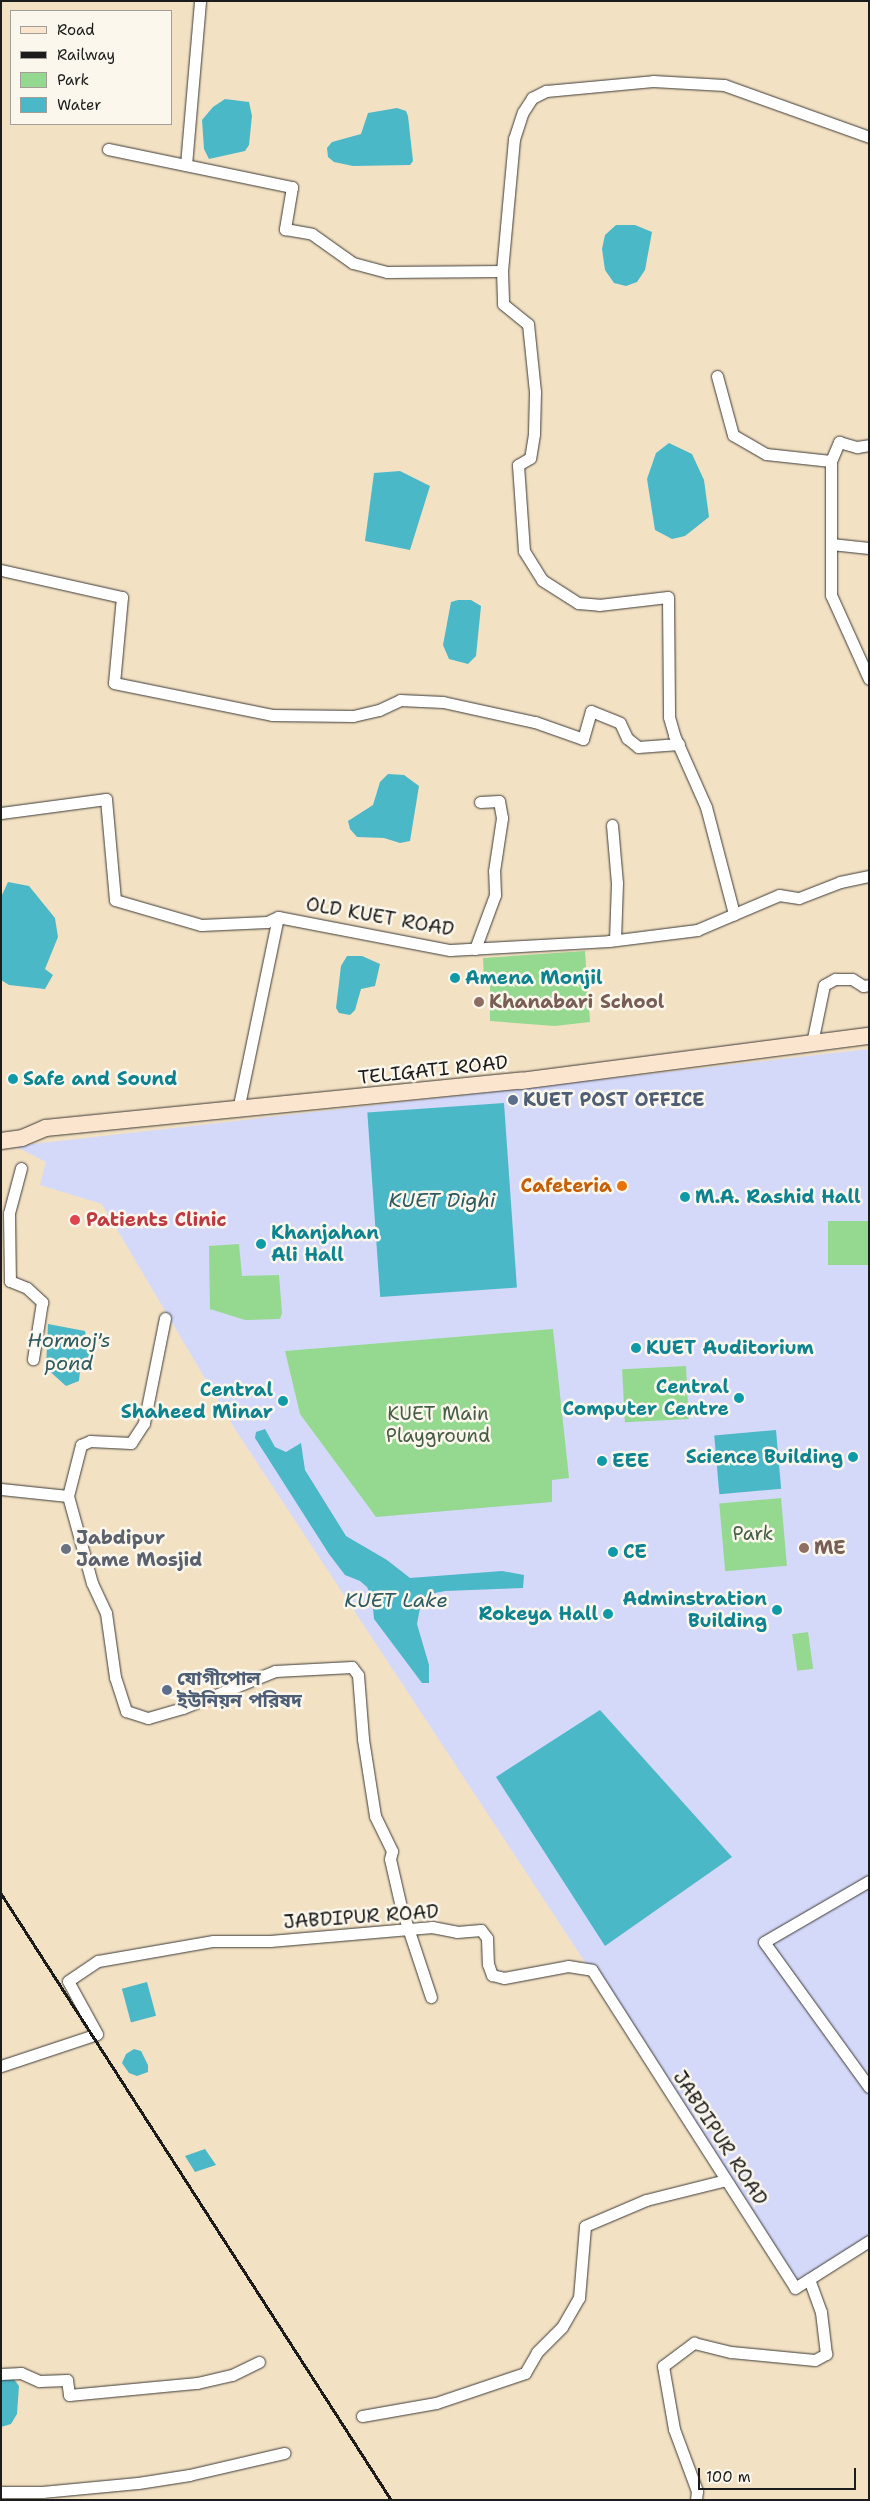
<!DOCTYPE html>
<meta charset="utf-8">
<style>
body{margin:0}
#map{position:relative;width:870px;height:2501px;overflow:hidden;background:#f3e1c4;font-family:"Shantell Sans","Noto Sans Bengali",sans-serif}
div>[style]{position:absolute}
[style*='--x']{left:calc(var(--x)*1px);top:calc(var(--y)*1px);width:calc(var(--w)*1px);rotate:calc(var(--a)*1deg)}
.built>*{inset:0;background:#d4d8f9}
.green>*{inset:0;background:#95d991;transform-origin:0 0}
.water>*{inset:0;background:#4bb8c7;transform-origin:0 0}
.roads{filter:drop-shadow(0 0 1px #3c3a35) drop-shadow(0 0 1px #3c3a35)}
.minor>*{height:11px;margin:-5.5px;padding:0 5.5px;transform-origin:5.5px;border-radius:5.5px;background:#fff}
.secondary>*{height:16px;margin:-8px;padding:0 8px;transform-origin:8px;border-radius:8px;background:#fbe5cf}
.rail>*{height:3px;margin:-1.5px;padding:0 1.5px;transform-origin:1.5px;border-radius:1.5px;background:#1c1c1c}
.dots>*{width:14px;height:14px;translate:-50% -50%;box-sizing:border-box;border:2px solid #fbf7ec;border-radius:50%}
span{translate:-50% -50%;white-space:nowrap;text-align:center;line-height:1.15;-webkit-text-stroke:5px #fbf7ec;paint-order:stroke}
.street-label{font-size:19px;color:#1c1c1c}
.culture-label{font-size:19px;color:#0d838f;font-weight:700}
.left{translate:0 -50%;text-align:left}
.right{translate:-100% -50%;text-align:right}
.education-label{font-size:19px;color:#785e54;font-weight:700}
.service-label{font-size:19px;color:#4e5e75;font-weight:700}
.food-label{font-size:19px;color:#c56008;font-weight:700}
.health-label{font-size:19px;color:#be3a42;font-weight:700}
.park-label{font-size:19px;color:#465e45}
.worship-label{font-size:19px;color:#5b616d;font-weight:700}
.water-label{font-size:20px;color:#2f5a60;font-style:italic}
.frame{position:absolute;inset:0;border:2px solid #1c1c1c;pointer-events:none}
.legend{position:absolute;left:10px;top:10px;width:162px;height:115px;box-sizing:border-box;background:#fbf7ec;border:1px solid #a29f99;margin:0;padding:6px 9px;list-style:none;font-size:15px;color:#1c1c1c}
.legend li{display:flex;align-items:center;gap:10px;height:25px}
.legend b{width:25px;border:1px solid #a29f99}
.scale{position:absolute;left:698px;top:2468px;width:158px;height:22px;box-sizing:border-box;border:2px solid #1c1c1c;border-top:0;padding-left:6px;font-size:15px;line-height:18px;white-space:nowrap;color:#1c1c1c;-webkit-text-stroke:4px #fbf7ec;paint-order:stroke}
</style>
<div id="map">
<div class="built">
<div style="clip-path:polygon(869px 1049px,869px 2237px,797px 2285px,235px 1429px,102px 1204px,40px 1185px,46px 1162px,15px 1146px)"></div>
</div>
<div class="green">
<div style="clip-path:polygon(585px 951px,590px 1022px,555px 1026px,490px 1021px,490px 980px,484px 979px,483px 958px)"></div>
<div style="left:869px;top:1221px;width:44px;height:41px;rotate:90deg"></div>
<div style="clip-path:polygon(239px 1244px,242px 1276px,279px 1275px,282px 1313px,280px 1319px,245px 1320px,210px 1309px,209px 1246px)"></div>
<div style="clip-path:polygon(553px 1329px,569px 1478px,552px 1480px,552px 1502px,376px 1517px,300px 1414px,285px 1351px)"></div>
<div style="left:686px;top:1366px;width:53px;height:64px;rotate:87deg"></div>
<div style="left:781px;top:1498px;width:68px;height:62px;rotate:85deg"></div>
<div style="left:808px;top:1632px;width:37px;height:16px;rotate:82deg"></div>
</div>
<div class="water">
<div style="clip-path:polygon(225px 99px,249px 102px,252px 116px,249px 145px,245px 151px,209px 159px,204px 149px,202px 120px,213px 107px)"></div>
<div style="clip-path:polygon(397px 108px,406px 111px,408px 116px,413px 161px,410px 165px,353px 166px,334px 162px,328px 157px,327px 148px,332px 142px,361px 134px,368px 113px)"></div>
<div style="clip-path:polygon(616px 225px,635px 225px,652px 232px,645px 270px,637px 282px,626px 286px,614px 283px,605px 270px,602px 249px,605px 235px)"></div>
<div style="clip-path:polygon(669px 443px,692px 454px,704px 480px,709px 517px,685px 536px,672px 539px,655px 530px,647px 479px,656px 453px)"></div>
<div style="clip-path:polygon(400px 471px,430px 486px,410px 550px,365px 541px,374px 473px)"></div>
<div style="clip-path:polygon(458px 600px,471px 600px,481px 606px,476px 656px,468px 664px,449px 659px,443px 645px,451px 602px)"></div>
<div style="clip-path:polygon(388px 774px,404px 775px,419px 786px,410px 841px,400px 843px,384px 838px,357px 837px,350px 829px,348px 821px,373px 805px,380px 782px)"></div>
<div style="clip-path:polygon(8px 882px,29px 886px,55px 918px,58px 937px,45px 969px,53px 975px,45px 989px,9px 985px,1px 980px,1px 897px)"></div>
<div style="clip-path:polygon(347px 956px,362px 956px,380px 964px,375px 986px,361px 989px,355px 1010px,350px 1015px,339px 1013px,336px 1008px,341px 966px)"></div>
<div style="left:504px;top:1103px;width:185px;height:137px;rotate:86deg"></div>
<div style="clip-path:polygon(48px 1324px,85px 1331px,92px 1368px,80px 1371px,79px 1381px,66px 1386px,46px 1368px)"></div>
<div style="clip-path:polygon(265px 1429px,275px 1447px,286px 1452px,301px 1443px,305px 1470px,346px 1536px,387px 1560px,410px 1578px,502px 1571px,524px 1575px,523px 1588px,445px 1591px,430px 1594px,421px 1603px,417px 1624px,429px 1665px,429px 1683px,422px 1683px,374px 1619px,372px 1598px,367px 1587px,360px 1581px,345px 1575px,329px 1554px,255px 1438px,256px 1432px)"></div>
<div style="left:776px;top:1430px;width:59px;height:62px;rotate:85deg"></div>
<div style="clip-path:polygon(600px 1710px,732px 1857px,605px 1946px,496px 1777px)"></div>
<div style="left:147px;top:1982px;width:35px;height:26px;rotate:75deg"></div>
<div style="clip-path:polygon(134px 2049px,141px 2051px,148px 2065px,148px 2072px,137px 2076px,129px 2073px,122px 2063px,126px 2054px)"></div>
<div style="clip-path:polygon(205px 2149px,216px 2165px,195px 2172px,185px 2156px)"></div>
<div style="clip-path:polygon(13px 2378px,19px 2386px,17px 2414px,11px 2424px,1px 2427px,1px 2379px)"></div>
</div>
<div class="roads">
<div class="minor">
<div style="--x:108;--y:149;--w:188;--a:11.7"></div>
<div style="--x:292;--y:187;--w:43;--a:99.5"></div>
<div style="--x:285;--y:229;--w:27;--a:10"></div>
<div style="--x:312;--y:234;--w:50;--a:35.3"></div>
<div style="--x:353;--y:263;--w:35;--a:15"></div>
<div style="--x:387;--y:272;--w:115;--a:-0.5"></div>
<div style="--x:502;--y:271;--w:33;--a:88"></div>
<div style="--x:503;--y:304;--w:32;--a:39"></div>
<div style="--x:528;--y:324;--w:68;--a:84.1"></div>
<div style="--x:535;--y:392;--w:42;--a:91.4"></div>
<div style="--x:534;--y:434;--w:24;--a:99"></div>
<div style="--x:530;--y:458;--w:14;--a:150"></div>
<div style="--x:518;--y:465;--w:86;--a:86"></div>
<div style="--x:524;--y:551;--w:34;--a:58"></div>
<div style="--x:542;--y:580;--w:43;--a:32.6"></div>
<div style="--x:578;--y:603;--w:21;--a:5"></div>
<div style="--x:599;--y:605;--w:69;--a:-6.6"></div>
<div style="--x:668;--y:597;--w:120;--a:89.5"></div>
<div style="--x:669;--y:717;--w:19;--a:74"></div>
<div style="--x:674;--y:735;--w:79;--a:66"></div>
<div style="--x:706;--y:807;--w:111;--a:75.3"></div>
<div style="--x:186;--y:165;--w:165;--a:-85.1"></div>
<div style="--x:502;--y:271;--w:133;--a:-84.8"></div>
<div style="--x:514;--y:139;--w:28;--a:-72"></div>
<div style="--x:523;--y:112;--w:17;--a:-57"></div>
<div style="--x:532;--y:98;--w:16;--a:-27"></div>
<div style="--x:546;--y:91;--w:107;--a:-5.3"></div>
<div style="--x:653;--y:81;--w:71;--a:3.2"></div>
<div style="--x:724;--y:85;--w:154;--a:19.7"></div>
<div style="--x:717;--y:376;--w:61;--a:74.8"></div>
<div style="--x:733;--y:435;--w:38;--a:30"></div>
<div style="--x:766;--y:454;--w:65;--a:6.1"></div>
<div style="--x:831;--y:461;--w:134;--a:90"></div>
<div style="--x:831;--y:595;--w:92;--a:65.7"></div>
<div style="--x:831;--y:461;--w:21;--a:-67"></div>
<div style="--x:839;--y:442;--w:19;--a:16"></div>
<div style="--x:857;--y:447;--w:12;--a:-9"></div>
<div style="--x:831;--y:544;--w:38;--a:6"></div>
<div style="--x:1;--y:570;--w:124;--a:12.6"></div>
<div style="--x:122;--y:597;--w:86;--a:95.3"></div>
<div style="--x:114;--y:683;--w:161;--a:11.4"></div>
<div style="--x:272;--y:715;--w:81;--a:0.7"></div>
<div style="--x:353;--y:716;--w:27;--a:-13"></div>
<div style="--x:379;--y:710;--w:23;--a:-25"></div>
<div style="--x:400;--y:700;--w:43;--a:2.7"></div>
<div style="--x:443;--y:702;--w:94;--a:12.3"></div>
<div style="--x:535;--y:722;--w:51;--a:19.5"></div>
<div style="--x:583;--y:739;--w:29;--a:-74"></div>
<div style="--x:591;--y:711;--w:31;--a:22"></div>
<div style="--x:620;--y:723;--w:17;--a:65"></div>
<div style="--x:627;--y:738;--w:14;--a:39"></div>
<div style="--x:638;--y:747;--w:41;--a:-4.2"></div>
<div style="--x:1;--y:813;--w:106;--a:-7.6"></div>
<div style="--x:106;--y:799;--w:101;--a:84.9"></div>
<div style="--x:115;--y:900;--w:90;--a:16.2"></div>
<div style="--x:201;--y:925;--w:66;--a:-2.6"></div>
<div style="--x:267;--y:922;--w:12;--a:-24"></div>
<div style="--x:278;--y:917;--w:175;--a:10.9"></div>
<div style="--x:450;--y:950;--w:159;--a:-3.2"></div>
<div style="--x:609;--y:941;--w:89;--a:-7.1"></div>
<div style="--x:697;--y:930;--w:89;--a:-23.1"></div>
<div style="--x:779;--y:895;--w:20;--a:9"></div>
<div style="--x:799;--y:898;--w:44;--a:-21.3"></div>
<div style="--x:840;--y:882;--w:30;--a:-12"></div>
<div style="--x:612;--y:825;--w:58;--a:85.1"></div>
<div style="--x:617;--y:883;--w:57;--a:92"></div>
<div style="--x:475;--y:949;--w:58;--a:-69.7"></div>
<div style="--x:495;--y:895;--w:24;--a:-92"></div>
<div style="--x:494;--y:871;--w:54;--a:-81.4"></div>
<div style="--x:502;--y:818;--w:17;--a:-100"></div>
<div style="--x:499;--y:801;--w:19;--a:177"></div>
<div style="--x:812;--y:1043;--w:59;--a:-78.3"></div>
<div style="--x:824;--y:985;--w:13;--a:-29"></div>
<div style="--x:835;--y:979;--w:17;--a:0"></div>
<div style="--x:852;--y:979;--w:13;--a:32"></div>
<div style="--x:863;--y:986;--w:6;--a:-9"></div>
<div style="--x:238;--y:1110;--w:197;--a:-78.3"></div>
<div style="--x:21;--y:1168;--w:47;--a:104.9"></div>
<div style="--x:9;--y:1213;--w:68;--a:89.2"></div>
<div style="--x:10;--y:1281;--w:18;--a:22"></div>
<div style="--x:27;--y:1288;--w:21;--a:43"></div>
<div style="--x:42;--y:1302;--w:58;--a:99"></div>
<div style="--x:1;--y:1489;--w:67;--a:6"></div>
<div style="--x:68;--y:1496;--w:90;--a:74.6"></div>
<div style="--x:92;--y:1583;--w:33;--a:65"></div>
<div style="--x:106;--y:1613;--w:65;--a:82"></div>
<div style="--x:115;--y:1677;--w:36;--a:72"></div>
<div style="--x:126;--y:1711;--w:23;--a:18"></div>
<div style="--x:148;--y:1718;--w:36;--a:-16"></div>
<div style="--x:183;--y:1708;--w:99;--a:-21.9"></div>
<div style="--x:275;--y:1671;--w:77;--a:-3"></div>
<div style="--x:352;--y:1667;--w:10;--a:53"></div>
<div style="--x:358;--y:1675;--w:64;--a:85.5"></div>
<div style="--x:363;--y:1739;--w:78;--a:81.1"></div>
<div style="--x:375;--y:1816;--w:39;--a:64"></div>
<div style="--x:392;--y:1851;--w:8;--a:104"></div>
<div style="--x:390;--y:1859;--w:49;--a:77.1"></div>
<div style="--x:401;--y:1907;--w:95;--a:71.6"></div>
<div style="--x:68;--y:1496;--w:53;--a:-75.7"></div>
<div style="--x:81;--y:1445;--w:10;--a:-24"></div>
<div style="--x:90;--y:1441;--w:41;--a:2.8"></div>
<div style="--x:131;--y:1443;--w:24;--a:-57"></div>
<div style="--x:144;--y:1423;--w:107;--a:-78.7"></div>
<div style="--x:869;--y:1881;--w:121;--a:149.8"></div>
<div style="--x:764;--y:1942;--w:179;--a:54.1"></div>
<div style="--x:1;--y:2066;--w:101;--a:-18.4"></div>
<div style="--x:97;--y:2034;--w:60;--a:-118.7"></div>
<div style="--x:68;--y:1981;--w:36;--a:-34"></div>
<div style="--x:98;--y:1961;--w:117;--a:-9.9"></div>
<div style="--x:213;--y:1941;--w:57;--a:0"></div>
<div style="--x:270;--y:1941;--w:163;--a:-4.9"></div>
<div style="--x:432;--y:1927;--w:25;--a:11"></div>
<div style="--x:457;--y:1932;--w:24;--a:-5"></div>
<div style="--x:481;--y:1930;--w:10;--a:53"></div>
<div style="--x:487;--y:1938;--w:26;--a:88"></div>
<div style="--x:488;--y:1964;--w:12;--a:70"></div>
<div style="--x:492;--y:1975;--w:12;--a:14"></div>
<div style="--x:504;--y:1978;--w:65;--a:-10.6"></div>
<div style="--x:568;--y:1966;--w:24;--a:9"></div>
<div style="--x:592;--y:1970;--w:377;--a:57.4"></div>
<div style="--x:795;--y:2288;--w:88;--a:-32.4"></div>
<div style="--x:1;--y:2374;--w:20;--a:-3"></div>
<div style="--x:21;--y:2373;--w:20;--a:24"></div>
<div style="--x:39;--y:2381;--w:28;--a:-2"></div>
<div style="--x:67;--y:2380;--w:15;--a:82"></div>
<div style="--x:69;--y:2395;--w:129;--a:-5.4"></div>
<div style="--x:197;--y:2383;--w:36;--a:-13"></div>
<div style="--x:232;--y:2375;--w:30;--a:-26"></div>
<div style="--x:362;--y:2416;--w:75;--a:-10"></div>
<div style="--x:436;--y:2403;--w:94;--a:-18.6"></div>
<div style="--x:525;--y:2373;--w:24;--a:-60"></div>
<div style="--x:537;--y:2352;--w:35;--a:-45"></div>
<div style="--x:562;--y:2327;--w:34;--a:-60"></div>
<div style="--x:579;--y:2298;--w:72;--a:-85.2"></div>
<div style="--x:585;--y:2226;--w:66;--a:-23.1"></div>
<div style="--x:646;--y:2200;--w:82;--a:-14"></div>
<div style="--x:1;--y:2492;--w:41;--a:0"></div>
<div style="--x:42;--y:2492;--w:96;--a:-5.4"></div>
<div style="--x:138;--y:2483;--w:52;--a:-8.9"></div>
<div style="--x:189;--y:2475;--w:98;--a:-13"></div>
<div style="--x:696;--y:2500;--w:9;--a:-84"></div>
<div style="--x:697;--y:2491;--w:66;--a:-110.4"></div>
<div style="--x:674;--y:2429;--w:64;--a:-99.9"></div>
<div style="--x:663;--y:2366;--w:39;--a:-37"></div>
<div style="--x:694;--y:2343;--w:38;--a:14"></div>
<div style="--x:731;--y:2352;--w:84;--a:5.4"></div>
<div style="--x:815;--y:2360;--w:13;--a:-29"></div>
<div style="--x:826;--y:2354;--w:42;--a:-96.8"></div>
<div style="--x:821;--y:2312;--w:35;--a:-110"></div>
</div>
<div class="secondary">
<div style="--x:1;--y:1141;--w:21;--a:-8"></div>
<div style="--x:22;--y:1138;--w:26;--a:-23"></div>
<div style="--x:46;--y:1128;--w:477;--a:-5.7"></div>
<div style="--x:521;--y:1081;--w:351;--a:-7.4"></div>
</div>
</div>
<div class="rail">
<div style="--x:1;--y:1894;--w:721;--a:57.24"></div>
</div>
<div class="dots">
<div style="left:455px;top:978px;background:#0f9aa8"></div>
<div style="left:479px;top:1002px;background:#8d6e63"></div>
<div style="left:13px;top:1079px;background:#0f9aa8"></div>
<div style="left:513px;top:1100px;background:#5c6f8a"></div>
<div style="left:622px;top:1186px;background:#e8710a"></div>
<div style="left:685px;top:1197px;background:#0f9aa8"></div>
<div style="left:75px;top:1220px;background:#e0444e"></div>
<div style="left:261px;top:1244px;background:#0f9aa8"></div>
<div style="left:636px;top:1348px;background:#0f9aa8"></div>
<div style="left:739px;top:1398px;background:#0f9aa8"></div>
<div style="left:283px;top:1401px;background:#0f9aa8"></div>
<div style="left:853px;top:1457px;background:#0f9aa8"></div>
<div style="left:602px;top:1461px;background:#0f9aa8"></div>
<div style="left:804px;top:1548px;background:#8d6e63"></div>
<div style="left:66px;top:1549px;background:#6b7280"></div>
<div style="left:613px;top:1552px;background:#0f9aa8"></div>
<div style="left:777px;top:1610px;background:#0f9aa8"></div>
<div style="left:608px;top:1614px;background:#0f9aa8"></div>
<div style="left:167px;top:1690px;background:#5c6f8a"></div>
</div>
<div class="street-label">
<span style="left:380px;top:917px;rotate:10deg">OLD KUET ROAD</span>
<span style="left:433px;top:1070px;rotate:-6deg">TELIGATI ROAD</span>
<span style="left:361px;top:1917px;rotate:-4deg">JABDIPUR ROAD</span>
<span style="left:720px;top:2138px;rotate:57deg">JABDIPUR ROAD</span>
</div>
<div class="culture-label">
<span class="left" style="left:465px;top:978px">Amena Monjil</span>
<span class="left" style="left:23px;top:1079px">Safe and Sound</span>
<span class="left" style="left:695px;top:1197px">M.A. Rashid Hall</span>
<span class="left" style="left:271px;top:1244px">Khanjahan<br>Ali Hall</span>
<span class="left" style="left:646px;top:1348px">KUET Auditorium</span>
<span class="right" style="left:729px;top:1398px">Central<br>Computer Centre</span>
<span class="right" style="left:273px;top:1401px">Central<br>Shaheed Minar</span>
<span class="right" style="left:843px;top:1457px">Science Building</span>
<span class="left" style="left:612px;top:1461px">EEE</span>
<span class="left" style="left:623px;top:1552px">CE</span>
<span class="right" style="left:767px;top:1610px">Adminstration<br>Building</span>
<span class="right" style="left:598px;top:1614px">Rokeya Hall</span>
</div>
<div class="education-label">
<span class="left" style="left:489px;top:1002px">Khanabari School</span>
<span class="left" style="left:814px;top:1548px">ME</span>
</div>
<div class="service-label">
<span class="left" style="left:523px;top:1100px">KUET POST OFFICE</span>
<span class="left" style="left:177px;top:1690px">যোগীপোল<br>ইউনিয়ন পরিষদ</span>
</div>
<div class="food-label">
<span class="right" style="left:612px;top:1186px">Cafeteria</span>
</div>
<div class="health-label">
<span class="left" style="left:86px;top:1220px">Patients Clinic</span>
</div>
<div class="park-label">
<span style="left:438px;top:1425px">KUET Main<br>Playground</span>
<span style="left:753px;top:1534px">Park</span>
</div>
<div class="worship-label">
<span class="left" style="left:76px;top:1549px">Jabdipur<br>Jame Mosjid</span>
</div>
<div class="water-label">
<span style="left:442px;top:1200px">KUET Dighi</span>
<span style="left:69px;top:1352px">Hormoj's<br>pond</span>
<span style="left:396px;top:1600px">KUET Lake</span>
</div>
<div class="frame"></div>
<ul class="legend">
<li><b style="height:6px;background:#fbe5cf"></b>Road</li>
<li><b style="height:6px;background:#1c1c1c"></b>Railway</li>
<li><b style="height:14px;background:#95d991"></b>Park</li>
<li><b style="height:14px;background:#4bb8c7"></b>Water</li>
</ul>
<div class="scale">100 m</div>
</div>
